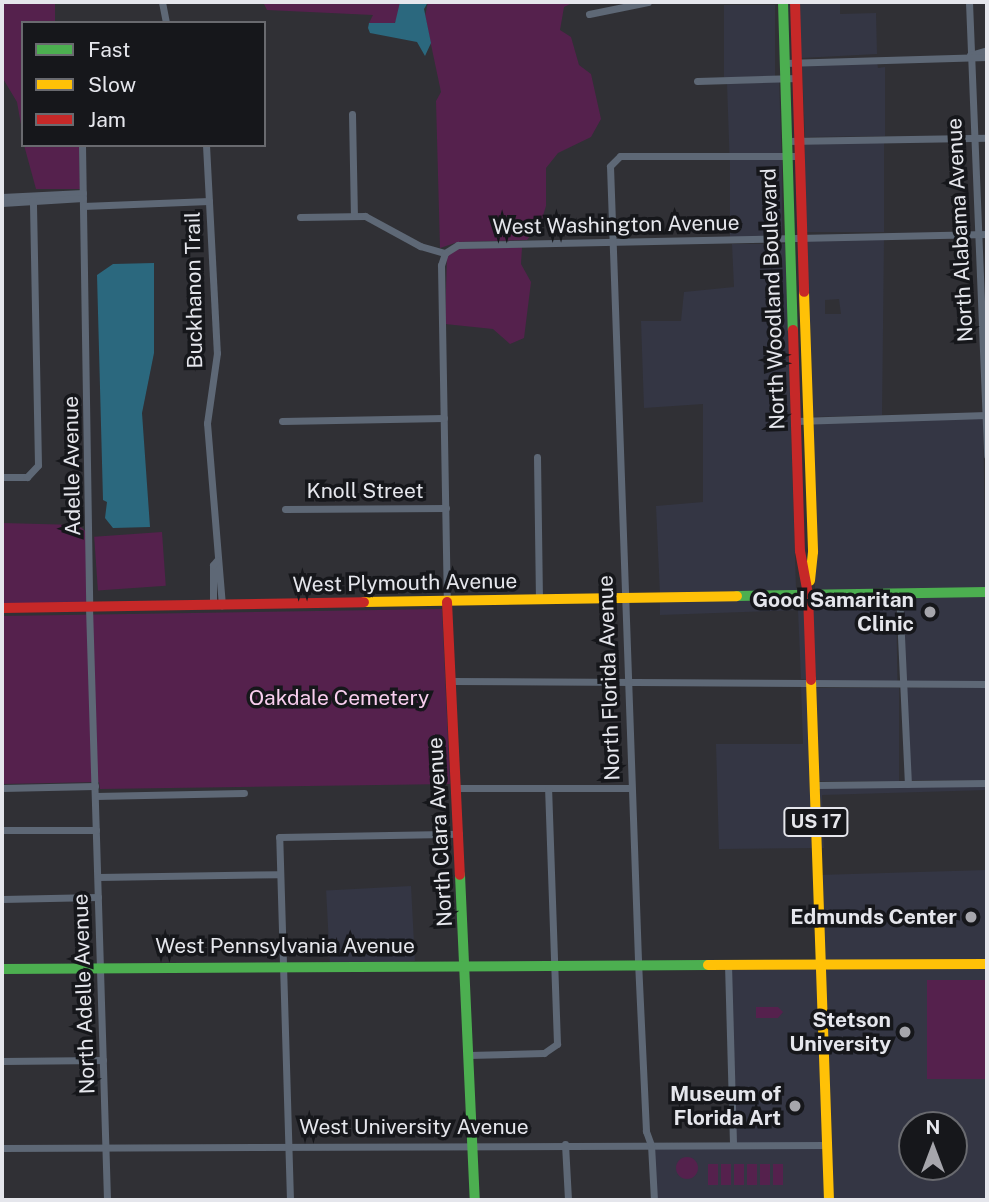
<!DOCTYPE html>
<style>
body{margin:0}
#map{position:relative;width:989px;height:1202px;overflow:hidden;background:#303035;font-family:"Public Sans",sans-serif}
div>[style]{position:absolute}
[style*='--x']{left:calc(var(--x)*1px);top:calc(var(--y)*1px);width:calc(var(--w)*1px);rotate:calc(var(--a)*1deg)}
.built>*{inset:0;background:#343644;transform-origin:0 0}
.green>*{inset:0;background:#55214d;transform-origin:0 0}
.round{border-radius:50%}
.water>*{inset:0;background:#2b687e}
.street>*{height:7px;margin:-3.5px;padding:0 3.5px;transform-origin:3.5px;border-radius:3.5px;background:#5e6876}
.fast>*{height:10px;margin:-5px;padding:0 5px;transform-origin:5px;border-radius:5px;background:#4caf50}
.slow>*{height:10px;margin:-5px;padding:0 5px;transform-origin:5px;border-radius:5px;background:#ffc107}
.jam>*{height:10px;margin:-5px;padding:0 5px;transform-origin:5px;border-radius:5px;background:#c62828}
.dots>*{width:19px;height:19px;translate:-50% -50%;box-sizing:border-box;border:4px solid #16171b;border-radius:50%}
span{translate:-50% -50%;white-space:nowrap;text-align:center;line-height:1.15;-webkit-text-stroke:7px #16171b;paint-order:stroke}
.shield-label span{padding:2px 5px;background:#16171b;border:2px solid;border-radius:5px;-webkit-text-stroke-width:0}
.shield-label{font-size:19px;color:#e5e6ec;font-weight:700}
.street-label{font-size:21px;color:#e5e6ec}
.poi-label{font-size:21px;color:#e5e6ec;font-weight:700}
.right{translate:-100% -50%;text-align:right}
.park-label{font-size:21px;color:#f8ceee}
.frame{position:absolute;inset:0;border:4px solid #e5e6ec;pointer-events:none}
.legend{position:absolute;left:21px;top:21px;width:245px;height:126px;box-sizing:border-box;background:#16171b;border:2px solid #696a6f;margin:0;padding:9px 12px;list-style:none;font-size:21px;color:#e5e6ec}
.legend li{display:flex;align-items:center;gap:14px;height:35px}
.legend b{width:35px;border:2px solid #696a6f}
.north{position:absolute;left:898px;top:1111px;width:70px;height:70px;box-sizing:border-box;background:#16171b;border:2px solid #696a6f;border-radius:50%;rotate:0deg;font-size:19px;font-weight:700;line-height:28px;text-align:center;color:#e5e6ec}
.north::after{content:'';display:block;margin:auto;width:24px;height:32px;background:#a6a6ac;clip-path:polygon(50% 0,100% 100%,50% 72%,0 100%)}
</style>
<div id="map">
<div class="built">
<div style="clip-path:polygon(799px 2px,840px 2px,840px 14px,876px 13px,877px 54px,801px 58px)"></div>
<div style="left:724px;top:5px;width:51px;height:72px"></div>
<div style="clip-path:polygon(877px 61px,878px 68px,885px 67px,885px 136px,805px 137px,802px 65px)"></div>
<div style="left:779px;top:82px;width:71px;height:52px;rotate:88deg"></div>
<div style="left:884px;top:143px;width:89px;height:79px;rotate:90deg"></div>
<div style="left:730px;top:160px;width:52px;height:77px"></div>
<div style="clip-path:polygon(evenodd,884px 239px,882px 415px,812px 417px,807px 240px,884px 239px,839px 299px,841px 314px,825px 314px,825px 300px,839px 299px)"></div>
<div style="clip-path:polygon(732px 244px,785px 244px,796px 588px,804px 591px,660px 594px,656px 506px,703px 502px,703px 404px,644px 408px,641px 321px,681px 321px,684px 292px,734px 287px)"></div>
<div style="left:983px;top:419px;width:170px;height:171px;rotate:89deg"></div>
<div style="left:986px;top:596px;width:85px;height:84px;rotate:89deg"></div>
<div style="left:896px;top:597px;width:84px;height:85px;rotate:89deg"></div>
<div style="clip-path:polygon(805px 598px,808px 680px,801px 679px,798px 610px,660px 615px,660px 601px)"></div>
<div style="clip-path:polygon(801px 686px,808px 687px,814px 848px,719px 849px,716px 744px,803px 744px)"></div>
<div style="left:814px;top:688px;width:85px;height:93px"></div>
<div style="left:905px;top:688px;width:82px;height:92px"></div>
<div style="clip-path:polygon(987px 786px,987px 790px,822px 795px,824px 848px,820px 848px,818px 788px)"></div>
<div style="clip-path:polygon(evenodd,987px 870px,987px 1200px,654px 1200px,651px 1145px,733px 1144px,728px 964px,821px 964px,818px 875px,987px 870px,912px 1125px,954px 1125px,954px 1167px,912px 1167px,912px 1125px)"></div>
<div style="left:411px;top:886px;width:75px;height:85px;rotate:87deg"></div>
</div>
<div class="green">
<div style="clip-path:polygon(2px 2px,55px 2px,55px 23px,23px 23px,23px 136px,17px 102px,2px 77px)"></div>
<div style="clip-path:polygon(263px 2px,400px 2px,401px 11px,394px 24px,377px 24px,369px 23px,373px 15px,267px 10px)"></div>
<div style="clip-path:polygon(428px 2px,574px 2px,564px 7px,560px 30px,571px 37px,579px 65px,591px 74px,601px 119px,591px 137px,558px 153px,546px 168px,546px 206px,541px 222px,527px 240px,458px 242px,440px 248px,436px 101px,441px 92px,425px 16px)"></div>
<div style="clip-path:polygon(24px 145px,79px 145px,80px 189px,36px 189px)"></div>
<div style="clip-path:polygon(522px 247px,521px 264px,531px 282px,524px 338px,510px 344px,493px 329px,445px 324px,447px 255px,458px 249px)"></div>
<div style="clip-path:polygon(2px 523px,78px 525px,88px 533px,86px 603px,2px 604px)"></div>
<div style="left:162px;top:532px;width:54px;height:68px;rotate:86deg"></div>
<div style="clip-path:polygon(442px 609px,450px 784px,100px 789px,99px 782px,2px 784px,2px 616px)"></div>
<div style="left:987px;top:980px;width:99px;height:60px;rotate:90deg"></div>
<div style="clip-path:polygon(778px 1007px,783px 1012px,778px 1018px,756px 1018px,756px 1007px)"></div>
<div class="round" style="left:676px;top:1157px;width:22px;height:22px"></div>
<div style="left:708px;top:1164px;width:10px;height:21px"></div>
<div style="left:721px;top:1164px;width:10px;height:21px"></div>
<div style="left:734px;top:1164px;width:10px;height:21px"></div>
<div style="left:747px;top:1164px;width:10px;height:21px"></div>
<div style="left:760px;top:1164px;width:10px;height:21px"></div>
<div style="left:773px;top:1164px;width:10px;height:21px"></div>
</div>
<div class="water">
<div style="clip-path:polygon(400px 2px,428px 2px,424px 9px,431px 43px,425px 56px,417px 42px,370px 33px,368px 28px,369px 23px,395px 23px)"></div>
<div style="clip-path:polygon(154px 263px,154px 353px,142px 413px,150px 527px,113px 528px,105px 518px,107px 502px,103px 500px,97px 275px,113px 264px)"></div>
</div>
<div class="street">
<div style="--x:162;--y:2;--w:21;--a:79"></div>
<div style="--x:969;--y:2;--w:454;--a:87.7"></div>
<div style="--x:589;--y:14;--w:60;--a:-11.5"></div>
<div style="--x:970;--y:55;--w:18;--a:-16"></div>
<div style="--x:784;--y:63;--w:203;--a:-1.7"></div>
<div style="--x:697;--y:81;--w:101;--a:-1.7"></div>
<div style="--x:352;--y:114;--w:102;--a:88.9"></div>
<div style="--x:787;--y:141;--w:200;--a:-0.9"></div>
<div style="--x:82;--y:145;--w:462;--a:89.1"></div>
<div style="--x:89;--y:607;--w:593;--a:88.26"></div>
<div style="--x:206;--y:145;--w:208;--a:87"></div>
<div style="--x:217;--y:353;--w:71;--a:98.1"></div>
<div style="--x:207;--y:423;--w:183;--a:85.3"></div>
<div style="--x:2;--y:197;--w:81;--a:-2.8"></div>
<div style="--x:2;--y:203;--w:81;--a:-3.5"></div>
<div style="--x:83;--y:206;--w:126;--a:-2.3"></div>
<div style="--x:300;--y:217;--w:65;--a:-0.9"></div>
<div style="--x:365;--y:216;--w:63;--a:28.6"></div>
<div style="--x:420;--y:246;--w:26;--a:16"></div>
<div style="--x:445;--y:253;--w:15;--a:-32"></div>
<div style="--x:458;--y:245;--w:529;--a:-1.19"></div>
<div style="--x:445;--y:253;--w:13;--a:108"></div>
<div style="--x:441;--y:265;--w:337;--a:89"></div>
<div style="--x:282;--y:421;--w:162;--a:-1.1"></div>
<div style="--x:796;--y:421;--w:191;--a:-1.8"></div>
<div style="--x:537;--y:457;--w:143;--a:89.2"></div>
<div style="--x:2;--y:477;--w:25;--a:0"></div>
<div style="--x:27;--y:477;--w:16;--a:-47"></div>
<div style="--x:38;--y:465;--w:265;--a:-91.1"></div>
<div style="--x:285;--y:509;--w:161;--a:-0.4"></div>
<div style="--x:899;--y:594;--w:190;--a:87.3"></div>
<div style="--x:213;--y:605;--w:40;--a:-90"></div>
<div style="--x:213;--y:565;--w:6;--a:-51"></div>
<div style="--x:451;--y:681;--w:536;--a:0.32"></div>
<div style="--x:815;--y:785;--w:172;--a:-0.7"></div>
<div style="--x:2;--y:788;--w:93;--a:-1.2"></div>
<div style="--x:458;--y:788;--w:173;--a:0"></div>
<div style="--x:95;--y:796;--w:149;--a:-1.2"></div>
<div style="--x:2;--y:830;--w:94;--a:0"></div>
<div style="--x:98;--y:877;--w:181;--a:-0.9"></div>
<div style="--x:2;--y:899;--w:96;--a:-1.2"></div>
<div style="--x:728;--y:964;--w:180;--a:88.4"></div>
<div style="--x:468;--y:1055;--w:76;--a:-1.5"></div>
<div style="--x:544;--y:1053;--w:16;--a:-35"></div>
<div style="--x:557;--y:1044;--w:255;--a:-92"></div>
<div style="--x:2;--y:1061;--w:101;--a:-0.6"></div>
<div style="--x:565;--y:1144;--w:56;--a:86.9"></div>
<div style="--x:2;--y:1148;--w:825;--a:-0.21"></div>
<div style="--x:290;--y:1200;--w:363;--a:-91.7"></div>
<div style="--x:279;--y:837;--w:180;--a:-1"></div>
<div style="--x:654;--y:1200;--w:55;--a:-93.1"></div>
<div style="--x:651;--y:1145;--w:15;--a:-110"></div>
<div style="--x:646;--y:1131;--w:171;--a:-92.7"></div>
<div style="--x:638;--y:960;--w:794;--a:-92.02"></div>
<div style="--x:610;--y:166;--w:14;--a:-45"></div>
<div style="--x:620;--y:156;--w:180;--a:0"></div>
</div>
<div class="fast">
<div style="--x:783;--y:2;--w:328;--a:88.3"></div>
<div style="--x:737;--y:596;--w:250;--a:-0.9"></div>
<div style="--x:460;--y:875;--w:325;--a:87.4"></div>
<div style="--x:2;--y:969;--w:706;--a:-0.32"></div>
</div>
<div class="slow">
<div style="--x:804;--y:292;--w:260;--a:88"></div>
<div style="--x:813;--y:552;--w:29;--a:96"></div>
<div style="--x:364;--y:602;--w:373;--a:-0.9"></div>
<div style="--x:811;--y:680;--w:520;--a:88.02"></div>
<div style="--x:708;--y:965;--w:279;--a:-0.2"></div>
</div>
<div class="jam">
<div style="--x:795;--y:2;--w:290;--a:88.2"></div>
<div style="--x:793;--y:330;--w:221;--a:88.2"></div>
<div style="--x:800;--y:551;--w:44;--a:79.5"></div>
<div style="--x:808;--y:594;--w:86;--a:88"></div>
<div style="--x:447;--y:602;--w:273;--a:87.3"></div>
<div style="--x:2;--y:608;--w:362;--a:-0.9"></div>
</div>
<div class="dots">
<div style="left:930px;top:612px;background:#a6a6ac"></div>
<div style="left:971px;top:917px;background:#a6a6ac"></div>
<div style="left:905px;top:1032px;background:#a6a6ac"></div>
<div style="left:795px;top:1106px;background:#a6a6ac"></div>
</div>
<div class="shield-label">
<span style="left:816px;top:822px">US 17</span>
</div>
<div class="street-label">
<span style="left:616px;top:225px;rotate:-1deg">West Washington Avenue</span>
<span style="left:960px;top:230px;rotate:-93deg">North Alabama Avenue</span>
<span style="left:194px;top:290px;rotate:-91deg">Buckhanon Trail</span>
<span style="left:773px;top:299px;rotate:-92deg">North Woodland Boulevard</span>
<span style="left:72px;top:466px;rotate:-91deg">Adelle Avenue</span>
<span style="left:365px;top:491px">Knoll Street</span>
<span style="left:405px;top:583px;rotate:-1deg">West Plymouth Avenue</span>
<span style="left:609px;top:678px;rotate:-92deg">North Florida Avenue</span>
<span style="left:440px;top:832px;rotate:-93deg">North Clara Avenue</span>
<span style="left:285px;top:946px">West Pennsylvania Avenue</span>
<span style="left:84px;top:994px;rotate:-92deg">North Adelle Avenue</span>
<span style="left:414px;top:1127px">West University Avenue</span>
</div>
<div class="poi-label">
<span class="right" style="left:914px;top:612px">Good Samaritan<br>Clinic</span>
<span class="right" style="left:957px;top:917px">Edmunds Center</span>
<span class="right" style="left:891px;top:1032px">Stetson<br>University</span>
<span class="right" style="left:781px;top:1106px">Museum of<br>Florida Art</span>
</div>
<div class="park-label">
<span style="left:339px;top:698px">Oakdale Cemetery</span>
</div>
<div class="frame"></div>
<ul class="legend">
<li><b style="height:9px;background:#4caf50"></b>Fast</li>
<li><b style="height:9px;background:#ffc107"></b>Slow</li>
<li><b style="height:9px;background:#c62828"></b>Jam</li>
</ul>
<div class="north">N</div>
</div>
